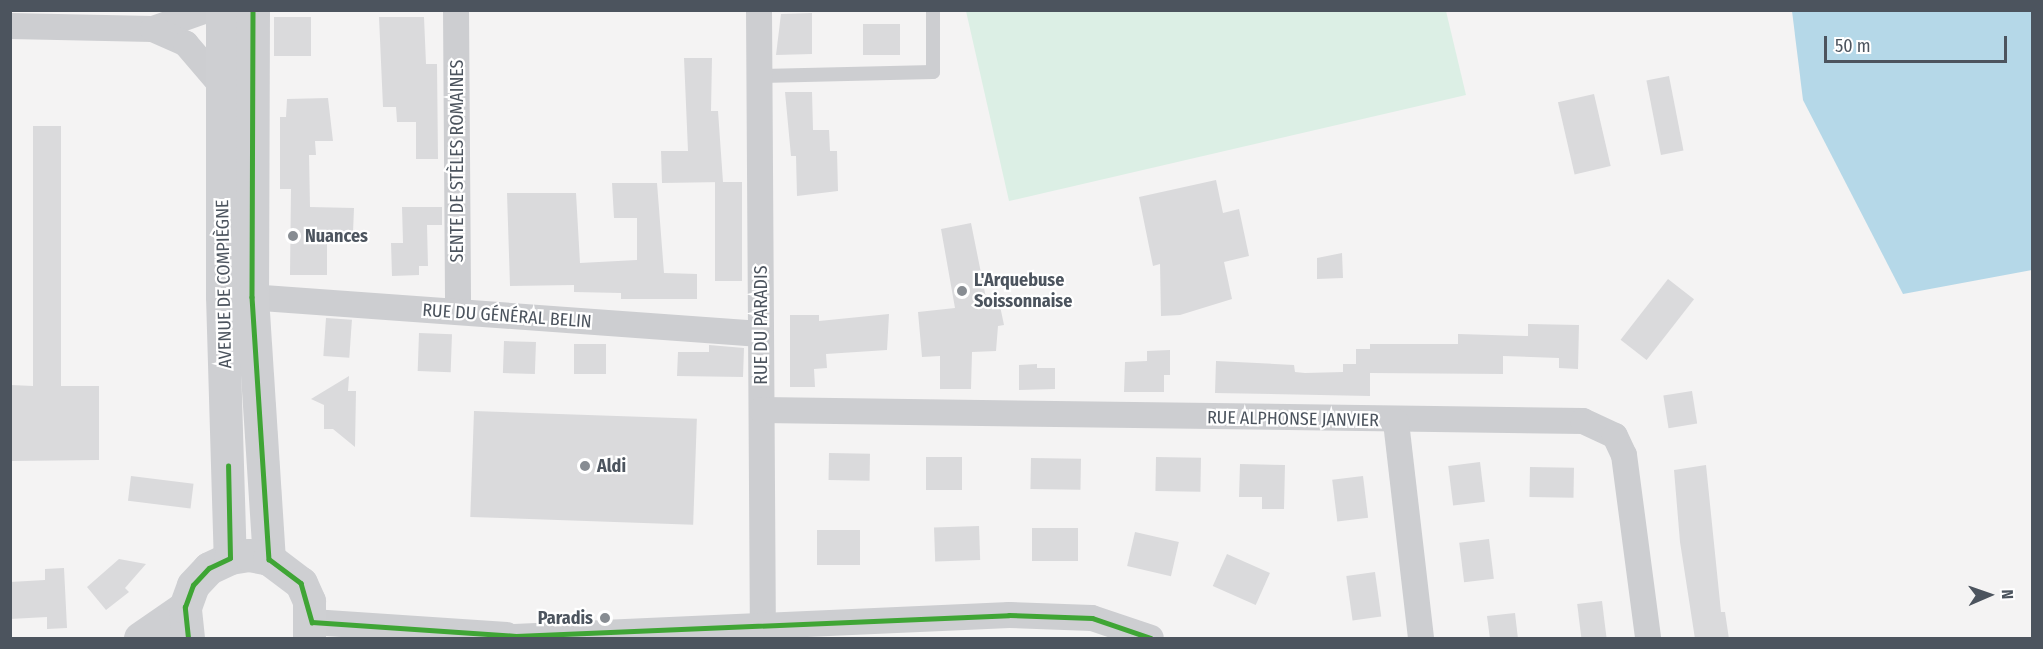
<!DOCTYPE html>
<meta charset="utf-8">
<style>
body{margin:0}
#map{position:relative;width:2043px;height:649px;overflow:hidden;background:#f4f3f3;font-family:"Fira Sans Condensed",sans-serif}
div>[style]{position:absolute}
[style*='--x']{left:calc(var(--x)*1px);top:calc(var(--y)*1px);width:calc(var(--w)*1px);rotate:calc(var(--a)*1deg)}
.green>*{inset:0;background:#dcefe5}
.water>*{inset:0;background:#b5d8e8}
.building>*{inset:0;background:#dadadc;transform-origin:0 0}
.service>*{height:14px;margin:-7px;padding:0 7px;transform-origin:7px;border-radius:7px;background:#cdced1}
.minor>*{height:26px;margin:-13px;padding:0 13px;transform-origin:13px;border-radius:13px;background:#cdced1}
.secondary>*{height:33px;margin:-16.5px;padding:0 16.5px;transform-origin:16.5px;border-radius:16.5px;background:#cecfd2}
.bus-1>*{height:4.5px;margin:-2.25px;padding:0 2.25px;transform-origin:2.25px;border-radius:2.25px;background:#3fa535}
.dots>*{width:16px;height:16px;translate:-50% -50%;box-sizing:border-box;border:3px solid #fff;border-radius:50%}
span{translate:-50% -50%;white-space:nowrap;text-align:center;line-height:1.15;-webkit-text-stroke:4.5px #fff;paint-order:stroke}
.street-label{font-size:18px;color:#4c545e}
.poi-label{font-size:18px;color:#4c545e;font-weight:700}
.left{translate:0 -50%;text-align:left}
.right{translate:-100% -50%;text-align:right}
.frame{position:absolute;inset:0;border:12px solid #4c545e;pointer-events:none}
.north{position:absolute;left:1959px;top:565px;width:60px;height:60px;-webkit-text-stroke:4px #fff;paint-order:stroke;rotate:88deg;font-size:16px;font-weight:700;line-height:24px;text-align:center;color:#4c545e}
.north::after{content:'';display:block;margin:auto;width:21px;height:27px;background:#4c545e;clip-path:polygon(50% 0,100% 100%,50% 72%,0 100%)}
.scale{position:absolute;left:1824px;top:36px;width:183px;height:27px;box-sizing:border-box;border:3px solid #4c545e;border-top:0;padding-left:8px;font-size:18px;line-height:21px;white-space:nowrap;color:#4c545e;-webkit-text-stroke:4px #fff;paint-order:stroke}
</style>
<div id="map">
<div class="green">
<div style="clip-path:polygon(966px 11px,1446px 11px,1466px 95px,1009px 201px)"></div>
</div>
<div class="water">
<div style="clip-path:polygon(1792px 11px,2032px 11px,2032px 270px,1903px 294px,1803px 100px)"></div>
</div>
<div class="building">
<div style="clip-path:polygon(812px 13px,812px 54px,776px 55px,781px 14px)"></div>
<div style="left:274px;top:17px;width:37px;height:39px"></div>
<div style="clip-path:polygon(379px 17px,424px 17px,426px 64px,437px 64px,438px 159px,416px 159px,416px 122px,397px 122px,396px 107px,383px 107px)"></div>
<div style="left:900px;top:24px;width:31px;height:37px;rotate:90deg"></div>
<div style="clip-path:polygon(684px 58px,712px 58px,711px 111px,718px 111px,723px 182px,662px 183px,661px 151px,688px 151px)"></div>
<div style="left:1669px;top:76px;width:76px;height:23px;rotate:79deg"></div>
<div style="clip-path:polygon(785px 92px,812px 92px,813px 130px,829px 130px,830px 151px,837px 151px,838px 191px,797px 196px,796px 156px,791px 156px)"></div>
<div style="left:1594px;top:94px;width:74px;height:37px;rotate:77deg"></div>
<div style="clip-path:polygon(328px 98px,333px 141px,315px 141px,316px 155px,309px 155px,310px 207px,354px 208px,353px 233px,327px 233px,327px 275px,290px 275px,291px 189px,280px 189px,280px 117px,286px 117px,287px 99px)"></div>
<div style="clip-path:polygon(33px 126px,61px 126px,61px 386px,99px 386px,99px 460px,12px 461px,11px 385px,33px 386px)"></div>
<div style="clip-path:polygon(1216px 180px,1223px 213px,1239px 209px,1249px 256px,1224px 262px,1232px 299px,1180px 315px,1161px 316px,1160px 264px,1153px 266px,1139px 197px)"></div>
<div style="left:715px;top:182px;width:27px;height:99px"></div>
<div style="clip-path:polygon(612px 183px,657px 183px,664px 273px,697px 274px,697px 299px,621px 299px,621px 293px,574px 292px,574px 285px,510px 286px,507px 193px,576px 193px,580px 263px,637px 260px,637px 218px,614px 218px)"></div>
<div style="clip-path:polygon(402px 207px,442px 207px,442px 225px,427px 225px,428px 266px,419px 266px,419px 275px,392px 276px,391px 243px,403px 243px)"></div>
<div style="clip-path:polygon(971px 223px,987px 303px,999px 301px,1004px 325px,998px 326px,996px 351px,972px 352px,971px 389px,940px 389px,940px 356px,922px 357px,918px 312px,955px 308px,941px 229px)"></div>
<div style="clip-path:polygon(1342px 253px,1343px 278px,1317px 279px,1317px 258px)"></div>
<div style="left:1668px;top:279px;width:33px;height:77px;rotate:38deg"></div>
<div style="clip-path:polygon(889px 314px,887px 350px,826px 354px,827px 368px,814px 369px,815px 387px,790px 387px,790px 315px,819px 315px,819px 321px)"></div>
<div style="left:326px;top:318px;width:26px;height:38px;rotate:4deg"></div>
<div style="clip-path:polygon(1528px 324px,1579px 325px,1578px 369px,1559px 368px,1559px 358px,1503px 356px,1503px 374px,1370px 373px,1370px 396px,1215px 393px,1216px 361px,1294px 365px,1295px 372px,1305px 373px,1343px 372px,1343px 364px,1356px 364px,1356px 349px,1370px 349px,1370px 344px,1458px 344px,1458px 334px,1528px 336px)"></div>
<div style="left:419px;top:333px;width:33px;height:38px;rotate:2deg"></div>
<div style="left:504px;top:341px;width:32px;height:32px;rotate:2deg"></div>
<div style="left:574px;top:344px;width:32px;height:30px"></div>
<div style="clip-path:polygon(709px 345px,744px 348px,743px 377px,677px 376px,678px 352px,709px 352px)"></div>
<div style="clip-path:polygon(1170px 350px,1170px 375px,1164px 375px,1164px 392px,1124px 392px,1125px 362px,1147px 361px,1147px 351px)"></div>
<div style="clip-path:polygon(1037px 364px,1037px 368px,1055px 368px,1055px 389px,1019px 390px,1019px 365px)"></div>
<div style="clip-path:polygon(349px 376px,348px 391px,356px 391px,355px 447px,333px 429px,324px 429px,324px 405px,311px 399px)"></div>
<div style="left:1692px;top:391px;width:33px;height:29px;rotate:81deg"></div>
<div style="left:474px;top:411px;width:223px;height:106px;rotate:2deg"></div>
<div style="left:829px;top:453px;width:41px;height:27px;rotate:1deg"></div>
<div style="left:926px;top:457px;width:36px;height:33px"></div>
<div style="left:1156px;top:457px;width:45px;height:34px;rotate:1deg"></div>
<div style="left:1031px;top:458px;width:50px;height:31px;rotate:1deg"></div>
<div style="left:1480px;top:462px;width:40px;height:32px;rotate:83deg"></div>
<div style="clip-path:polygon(1240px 464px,1285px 465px,1284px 509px,1262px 509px,1262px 497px,1239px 497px)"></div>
<div style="clip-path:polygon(1706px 465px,1721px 612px,1725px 612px,1729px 639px,1695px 639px,1680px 542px,1674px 470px)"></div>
<div style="left:1530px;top:467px;width:44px;height:30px;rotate:1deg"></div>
<div style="left:131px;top:476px;width:63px;height:25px;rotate:7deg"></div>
<div style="left:1363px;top:476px;width:42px;height:31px;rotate:83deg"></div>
<div style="left:979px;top:526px;width:34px;height:45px;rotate:88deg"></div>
<div style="left:1078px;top:528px;width:33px;height:46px;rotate:90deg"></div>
<div style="left:817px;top:530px;width:43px;height:35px"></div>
<div style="left:1135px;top:532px;width:45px;height:35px;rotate:13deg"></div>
<div style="left:1489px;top:539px;width:40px;height:30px;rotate:83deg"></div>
<div style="left:1227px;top:554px;width:47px;height:35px;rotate:24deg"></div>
<div style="clip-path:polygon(119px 559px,146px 564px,125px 588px,129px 592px,106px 610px,87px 587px)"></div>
<div style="clip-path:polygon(64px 568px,67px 628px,47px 629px,47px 617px,10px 619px,10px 582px,45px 580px,45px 569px)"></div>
<div style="left:1375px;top:572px;width:45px;height:29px;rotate:82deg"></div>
<div style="left:1602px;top:601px;width:38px;height:25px;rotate:83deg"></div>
<div style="clip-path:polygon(1515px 613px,1518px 639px,1490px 639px,1487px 616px)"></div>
</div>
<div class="service">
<div style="--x:760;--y:76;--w:173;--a:-1.3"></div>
<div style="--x:933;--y:72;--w:62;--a:-90"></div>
</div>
<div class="minor">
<div style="--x:456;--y:10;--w:302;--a:89.6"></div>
<div style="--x:759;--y:10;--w:628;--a:89.64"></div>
<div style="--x:10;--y:26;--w:143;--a:1.2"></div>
<div style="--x:153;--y:29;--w:57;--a:-19.4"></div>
<div style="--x:153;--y:29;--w:36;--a:24"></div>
<div style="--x:186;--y:44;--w:54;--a:49.5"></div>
<div style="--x:235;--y:296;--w:527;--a:4.13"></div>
<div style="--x:762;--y:410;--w:821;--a:0.77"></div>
<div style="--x:1583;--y:421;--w:35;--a:25"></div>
<div style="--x:1615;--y:436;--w:21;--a:65"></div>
<div style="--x:1624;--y:455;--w:185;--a:82.5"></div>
<div style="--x:1396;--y:422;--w:217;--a:83.4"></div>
<div style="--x:312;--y:622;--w:195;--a:3.8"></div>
<div style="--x:489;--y:638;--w:521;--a:-2.53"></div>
<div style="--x:1009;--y:615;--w:83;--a:2.1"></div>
<div style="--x:1092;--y:618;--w:62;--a:18.7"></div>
</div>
<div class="secondary">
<div style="--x:222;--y:10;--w:286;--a:90"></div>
<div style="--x:222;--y:296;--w:262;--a:88.3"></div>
<div style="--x:253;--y:10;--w:287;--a:90.2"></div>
<div style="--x:252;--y:297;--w:263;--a:86.3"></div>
<div style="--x:140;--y:638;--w:55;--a:-34.6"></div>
<div style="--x:188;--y:638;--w:31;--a:-96"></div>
<div style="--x:185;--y:607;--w:23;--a:-70"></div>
<div style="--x:193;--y:585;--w:23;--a:-47"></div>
<div style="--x:209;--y:568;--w:23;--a:-25"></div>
<div style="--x:230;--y:558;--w:19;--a:-9"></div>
<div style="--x:249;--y:555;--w:20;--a:11"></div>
<div style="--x:269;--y:559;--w:40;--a:37"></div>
<div style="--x:301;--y:583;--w:20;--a:66"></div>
<div style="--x:309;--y:601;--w:37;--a:90"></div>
</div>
<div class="bus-1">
<div style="--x:253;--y:10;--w:287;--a:90.2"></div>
<div style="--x:252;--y:297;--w:263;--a:86.3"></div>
<div style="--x:269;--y:559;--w:40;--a:37"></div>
<div style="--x:301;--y:583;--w:41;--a:74.2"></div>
<div style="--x:312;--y:622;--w:204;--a:3.9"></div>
<div style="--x:516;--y:636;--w:493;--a:-2.4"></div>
<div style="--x:1009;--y:615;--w:83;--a:2.1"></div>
<div style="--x:1092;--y:618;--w:62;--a:18.7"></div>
<div style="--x:188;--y:638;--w:31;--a:-96"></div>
<div style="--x:185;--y:607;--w:23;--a:-70"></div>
<div style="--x:193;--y:585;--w:23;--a:-47"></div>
<div style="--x:209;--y:568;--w:23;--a:-25"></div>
<div style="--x:230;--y:558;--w:92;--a:-91.2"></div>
</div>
<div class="dots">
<div style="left:293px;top:236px;background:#878c92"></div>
<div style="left:962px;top:291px;background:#878c92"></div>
<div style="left:585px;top:466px;background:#878c92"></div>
<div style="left:605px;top:618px;background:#878c92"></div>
</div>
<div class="street-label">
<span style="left:457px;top:161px;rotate:-90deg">SENTE DE STÈLES ROMAINES</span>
<span style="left:224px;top:284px;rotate:-91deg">AVENUE DE COMPIÈGNE</span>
<span style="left:507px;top:316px;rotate:4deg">RUE DU GÉNÉRAL BELIN</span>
<span style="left:761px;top:325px;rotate:-90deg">RUE DU PARADIS</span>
<span style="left:1293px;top:419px;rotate:1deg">RUE ALPHONSE JANVIER</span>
</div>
<div class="poi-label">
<span class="left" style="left:305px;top:236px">Nuances</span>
<span class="left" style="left:974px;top:291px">L'Arquebuse<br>Soissonnaise</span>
<span class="left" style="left:597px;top:466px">Aldi</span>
<span class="right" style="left:593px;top:618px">Paradis</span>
</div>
<div class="frame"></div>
<div class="north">N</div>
<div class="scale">50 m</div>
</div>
